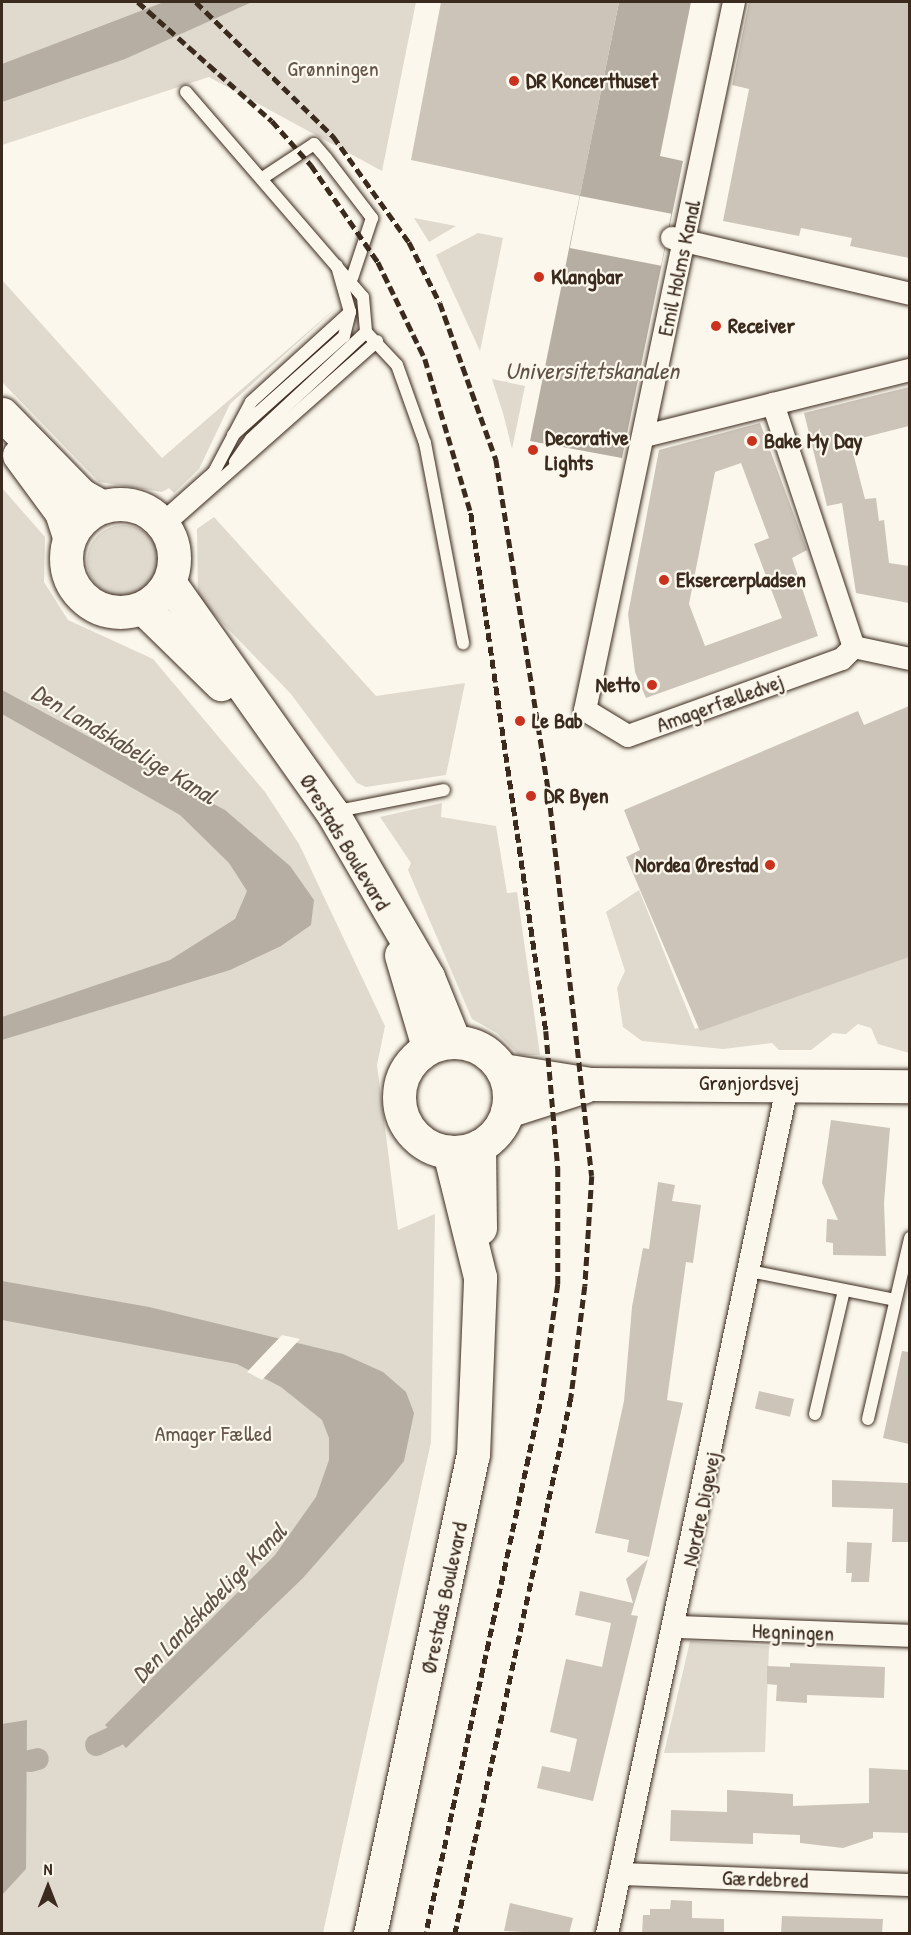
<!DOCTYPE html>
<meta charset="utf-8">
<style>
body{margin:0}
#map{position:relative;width:911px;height:1935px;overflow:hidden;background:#fbf7ec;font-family:"Patrick Hand",sans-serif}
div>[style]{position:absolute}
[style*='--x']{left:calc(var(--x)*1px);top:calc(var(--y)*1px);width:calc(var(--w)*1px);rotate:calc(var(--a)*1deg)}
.green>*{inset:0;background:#dfd9ce}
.round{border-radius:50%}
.water>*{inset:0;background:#b6aea2}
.pier>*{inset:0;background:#fbf7ec;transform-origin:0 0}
.canal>*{height:22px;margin:-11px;padding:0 11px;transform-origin:11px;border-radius:11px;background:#b6aea2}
.building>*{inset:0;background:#ccc4b9;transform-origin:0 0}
.roads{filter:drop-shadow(0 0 2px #3b2a1e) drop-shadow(0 0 2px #3b2a1e)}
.lane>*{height:12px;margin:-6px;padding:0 6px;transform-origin:6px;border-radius:6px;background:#fbf7ec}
.street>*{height:22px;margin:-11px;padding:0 11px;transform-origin:11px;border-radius:11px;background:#fbf7ec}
.secondary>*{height:33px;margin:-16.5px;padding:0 16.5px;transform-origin:16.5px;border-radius:16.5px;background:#fbf7ec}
.secondary>.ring{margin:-16.5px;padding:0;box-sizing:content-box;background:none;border:33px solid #fbf7ec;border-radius:50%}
.rail>*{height:4.5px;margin-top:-2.25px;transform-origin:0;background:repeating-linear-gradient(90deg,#3b2a1e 0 9px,transparent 0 13.5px)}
.dots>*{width:16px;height:16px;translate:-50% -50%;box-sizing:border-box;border:3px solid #fbf7ec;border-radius:50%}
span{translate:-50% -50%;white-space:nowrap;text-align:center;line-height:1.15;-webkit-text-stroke:4.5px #fbf7ec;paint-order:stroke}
.park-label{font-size:22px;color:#64564a}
.poi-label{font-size:22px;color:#3b2a1e;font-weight:700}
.left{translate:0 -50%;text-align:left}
.right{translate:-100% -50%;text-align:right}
.street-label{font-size:22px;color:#3b2a1e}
.water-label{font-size:24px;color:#605246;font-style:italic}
.frame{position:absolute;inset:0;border:3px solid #3b2a1e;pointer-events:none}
.north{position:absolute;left:18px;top:1857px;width:60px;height:60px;-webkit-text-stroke:4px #fbf7ec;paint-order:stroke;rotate:0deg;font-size:16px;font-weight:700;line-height:24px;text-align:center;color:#3b2a1e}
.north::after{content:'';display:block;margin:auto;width:21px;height:27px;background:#3b2a1e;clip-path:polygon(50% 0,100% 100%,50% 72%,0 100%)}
</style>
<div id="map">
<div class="green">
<div style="clip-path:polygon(2px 2px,416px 2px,382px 171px,209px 77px,2px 145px)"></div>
<div style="clip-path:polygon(414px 218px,456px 226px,429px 242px)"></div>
<div style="clip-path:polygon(478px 233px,503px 238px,480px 351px,436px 255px)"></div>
<div style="clip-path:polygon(2px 280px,162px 458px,338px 306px,230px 404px,199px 469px,174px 493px,169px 488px,162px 492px,99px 482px,2px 382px)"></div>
<div style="clip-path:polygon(492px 379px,525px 386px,512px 449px,503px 413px)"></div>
<div style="clip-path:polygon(2px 488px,45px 537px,44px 582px,68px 620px,153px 659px,265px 792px,299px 844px,385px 1026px,377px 1065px,398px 1230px,435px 1214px,431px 1442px,323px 1933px,2px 1933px)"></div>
<div style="clip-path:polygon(214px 517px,376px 696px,465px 683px,446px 775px,366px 787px,357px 783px,291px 694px,198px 598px,197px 529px)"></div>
<div class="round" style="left:87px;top:525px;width:72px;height:72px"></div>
<div style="clip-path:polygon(442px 803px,441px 817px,496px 826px,507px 893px,517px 892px,540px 1055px,519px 1055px,497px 1033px,472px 1019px,408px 870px,411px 863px,380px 817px)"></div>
<div style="clip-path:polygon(639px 890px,695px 1029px,908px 952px,909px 1053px,878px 1044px,871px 1028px,858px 1024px,846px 1034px,833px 1033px,811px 1050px,779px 1050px,772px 1043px,723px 1049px,642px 1041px,623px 1027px,617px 988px,625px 971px,606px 912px)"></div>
<div style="clip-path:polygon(690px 1641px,769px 1646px,765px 1752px,664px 1753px)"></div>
</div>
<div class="water">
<div style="clip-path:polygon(164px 2px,252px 2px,125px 59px,2px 102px,2px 64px)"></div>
<div style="clip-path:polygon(619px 2px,691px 2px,660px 156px,683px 161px,622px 458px,530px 441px)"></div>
<div style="clip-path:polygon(2px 690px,225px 810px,290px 866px,314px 900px,311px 925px,281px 946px,230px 970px,2px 1040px,2px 1017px,170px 960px,235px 919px,247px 891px,229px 863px,180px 815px,2px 714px)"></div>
<div style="clip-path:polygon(2px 1281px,149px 1307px,343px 1354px,383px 1372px,406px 1392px,414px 1413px,404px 1461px,388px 1481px,303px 1578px,126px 1748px,105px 1725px,275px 1555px,316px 1497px,329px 1460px,329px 1438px,322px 1420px,281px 1387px,237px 1364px,2px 1320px)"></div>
<div style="clip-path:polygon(27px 1720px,26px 1869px,2px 1895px,2px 1724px)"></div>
</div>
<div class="pier">
<div style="left:580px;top:196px;width:93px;height:53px;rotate:11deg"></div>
<div style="clip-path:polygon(282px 1335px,300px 1339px,262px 1380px,247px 1372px)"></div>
</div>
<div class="canal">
<div style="--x:96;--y:1745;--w:21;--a:-25"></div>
<div style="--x:115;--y:1736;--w:30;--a:-45"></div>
<div style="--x:30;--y:1761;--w:8;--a:-14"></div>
</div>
<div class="building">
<div style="clip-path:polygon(441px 2px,619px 2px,580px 196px,411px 160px)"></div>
<div style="clip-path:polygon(749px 2px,909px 2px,909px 258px,850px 246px,852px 238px,801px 228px,799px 236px,723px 221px,749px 89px,732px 85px)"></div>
<div style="clip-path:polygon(909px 387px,909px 426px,850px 441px,865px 499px,876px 498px,879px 521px,884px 520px,889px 563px,909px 566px,909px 603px,856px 593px,842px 503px,827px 506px,804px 413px)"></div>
<div style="clip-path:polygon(evenodd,760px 423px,807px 550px,792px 558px,818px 636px,646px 698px,635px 672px,628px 614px,659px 450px,760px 423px,741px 463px,769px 538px,754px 544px,782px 618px,705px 646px,689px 604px,715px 472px,741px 463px)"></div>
<div style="clip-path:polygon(909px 706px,909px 957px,700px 1031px,626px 857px,640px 850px,624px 810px,858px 711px,864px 725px)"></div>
<div style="clip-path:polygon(831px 1120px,890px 1128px,884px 1203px,886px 1256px,833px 1255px,833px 1243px,826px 1242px,827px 1219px,838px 1220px,822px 1183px)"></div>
<div style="clip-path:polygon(658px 1182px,675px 1185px,672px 1201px,701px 1205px,693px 1263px,686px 1262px,667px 1400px,683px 1403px,649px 1557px,627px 1552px,629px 1540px,595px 1533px,624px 1401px,632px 1307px,643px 1248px,649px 1249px)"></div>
<div style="clip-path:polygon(902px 1351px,909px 1352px,909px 1444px,883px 1438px)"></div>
<div style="left:759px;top:1391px;width:36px;height:18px;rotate:13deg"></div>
<div style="clip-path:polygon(832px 1480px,909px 1483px,909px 1542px,892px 1542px,893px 1509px,832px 1507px)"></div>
<div style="clip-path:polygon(847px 1542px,872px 1543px,869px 1582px,851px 1582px,852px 1573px,846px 1573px)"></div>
<div style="clip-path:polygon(648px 1559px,631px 1615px,638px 1616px,593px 1801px,537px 1788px,542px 1766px,570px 1772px,577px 1739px,550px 1732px,566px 1659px,602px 1667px,611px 1623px,575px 1615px,580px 1591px,633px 1603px,626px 1579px)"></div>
<div style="clip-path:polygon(790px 1663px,885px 1667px,884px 1698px,807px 1695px,807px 1703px,776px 1701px,777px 1685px,767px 1684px,767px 1666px,790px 1667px)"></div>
<div style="clip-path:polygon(869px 1768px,909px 1770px,908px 1833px,873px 1832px,873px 1838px,843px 1848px,800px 1843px,800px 1835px,753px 1833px,753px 1844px,670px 1841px,671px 1810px,727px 1812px,727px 1790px,793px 1794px,793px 1806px,869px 1803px)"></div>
<div style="clip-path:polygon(671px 1900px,692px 1901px,692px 1918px,724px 1919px,724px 1934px,642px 1934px,643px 1915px,650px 1915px,650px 1909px,670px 1909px)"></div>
<div style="clip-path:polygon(510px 1903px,573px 1918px,569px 1934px,504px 1931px)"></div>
<div style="clip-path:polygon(782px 1916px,883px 1919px,882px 1934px,781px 1934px)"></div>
</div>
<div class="roads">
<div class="lane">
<div style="--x:186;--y:92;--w:271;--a:49.2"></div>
<div style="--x:363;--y:297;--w:35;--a:85"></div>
<div style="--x:366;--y:332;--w:45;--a:46.8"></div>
<div style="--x:397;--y:365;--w:83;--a:70.3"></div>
<div style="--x:425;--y:443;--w:204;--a:79.2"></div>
<div style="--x:264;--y:177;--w:60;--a:-33.4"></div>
<div style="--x:314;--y:144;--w:18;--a:49"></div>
<div style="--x:326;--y:158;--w:76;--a:52.5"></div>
<div style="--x:372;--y:218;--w:63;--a:108.4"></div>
<div style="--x:233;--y:435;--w:149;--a:-41.7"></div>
<div style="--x:344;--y:336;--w:25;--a:-76"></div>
<div style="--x:235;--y:462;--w:28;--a:-55"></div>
<div style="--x:251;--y:439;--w:157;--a:-42.9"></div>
<div style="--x:160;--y:520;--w:72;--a:-41.6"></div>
<div style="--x:214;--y:472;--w:79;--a:-62.1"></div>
<div style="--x:251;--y:402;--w:134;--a:-42.3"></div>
<div style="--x:350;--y:312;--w:48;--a:-105.8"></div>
<div style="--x:166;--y:528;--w:282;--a:-41.5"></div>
<div style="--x:333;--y:812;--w:113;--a:-11.2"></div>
<div style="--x:750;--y:1271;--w:148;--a:11.3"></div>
<div style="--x:815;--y:1414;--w:127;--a:-76.8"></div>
<div style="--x:868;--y:1419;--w:186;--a:-76.9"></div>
</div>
<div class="street">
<div style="--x:734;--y:2;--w:724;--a:101.88"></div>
<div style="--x:585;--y:710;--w:50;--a:31.2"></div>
<div style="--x:628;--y:736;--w:227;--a:-19.8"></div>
<div style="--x:842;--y:659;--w:17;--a:-45"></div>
<div style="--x:672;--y:238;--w:244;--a:13.2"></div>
<div style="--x:773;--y:404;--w:256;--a:71.6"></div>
<div style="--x:645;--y:436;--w:273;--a:-14"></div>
<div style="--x:854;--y:647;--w:57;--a:12.1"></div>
<div style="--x:677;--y:1627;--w:233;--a:2.2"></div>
<div style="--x:620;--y:1874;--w:290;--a:2.2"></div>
<div style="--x:607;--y:1934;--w:870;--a:-77.99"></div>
</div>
<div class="secondary">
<div style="--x:2;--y:414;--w:113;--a:45.7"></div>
<div style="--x:81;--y:495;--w:23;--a:29"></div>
<div style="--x:19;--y:455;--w:71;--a:53.6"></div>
<div style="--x:61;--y:512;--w:26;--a:72"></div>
<div class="ring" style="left:66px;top:504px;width:75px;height:75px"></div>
<div style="--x:169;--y:582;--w:282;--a:54.7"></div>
<div style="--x:332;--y:812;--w:191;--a:59.8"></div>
<div style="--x:428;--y:977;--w:69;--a:67.9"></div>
<div style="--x:143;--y:608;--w:109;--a:44.3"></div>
<div style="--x:401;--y:955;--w:96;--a:73.6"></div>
<div class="ring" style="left:399px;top:1042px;width:77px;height:77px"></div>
<div style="--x:503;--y:1070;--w:87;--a:9.2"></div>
<div style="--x:589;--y:1084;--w:321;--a:0.4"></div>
<div style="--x:507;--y:1111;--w:82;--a:-17.8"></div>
<div style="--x:479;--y:1146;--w:82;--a:89.3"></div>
<div style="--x:370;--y:1934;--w:490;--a:-77.9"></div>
<div style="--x:473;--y:1455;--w:178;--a:-87.7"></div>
<div style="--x:480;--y:1277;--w:129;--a:-103.9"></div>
</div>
</div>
<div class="rail">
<div style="--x:138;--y:2;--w:179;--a:41.6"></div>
<div style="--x:272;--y:121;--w:59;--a:48.4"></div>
<div style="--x:311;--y:165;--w:118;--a:55.4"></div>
<div style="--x:378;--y:262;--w:108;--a:64.1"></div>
<div style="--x:425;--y:359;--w:161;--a:73.4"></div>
<div style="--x:471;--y:513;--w:523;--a:81.76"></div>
<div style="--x:546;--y:1031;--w:138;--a:85"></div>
<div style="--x:558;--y:1168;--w:116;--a:90"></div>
<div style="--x:558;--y:1284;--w:108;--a:98"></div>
<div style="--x:543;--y:1391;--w:555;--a:102.16"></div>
<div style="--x:196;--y:2;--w:192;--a:44.4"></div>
<div style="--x:333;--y:136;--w:130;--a:54.4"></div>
<div style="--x:409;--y:242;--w:68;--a:63.1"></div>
<div style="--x:440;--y:303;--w:166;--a:70.3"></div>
<div style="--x:496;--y:459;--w:339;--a:81"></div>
<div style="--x:549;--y:794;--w:384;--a:83.6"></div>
<div style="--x:592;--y:1176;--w:110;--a:93.6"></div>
<div style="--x:585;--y:1286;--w:113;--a:97.1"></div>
<div style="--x:571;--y:1398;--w:548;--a:102.21"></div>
</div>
<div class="dots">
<div style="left:514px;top:81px;background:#c8321e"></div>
<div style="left:539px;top:277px;background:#c8321e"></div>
<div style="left:716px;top:326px;background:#c8321e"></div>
<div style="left:752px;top:441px;background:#c8321e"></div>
<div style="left:533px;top:450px;background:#c8321e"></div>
<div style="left:664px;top:580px;background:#c8321e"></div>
<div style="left:652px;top:685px;background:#c8321e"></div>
<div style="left:520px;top:721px;background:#c8321e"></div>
<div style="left:531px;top:796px;background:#c8321e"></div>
<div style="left:770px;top:865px;background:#c8321e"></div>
</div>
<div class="park-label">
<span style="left:333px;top:69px">Grønningen</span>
<span style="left:213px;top:1434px">Amager Fælled</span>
</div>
<div class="poi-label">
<span class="left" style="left:526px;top:81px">DR Koncerthuset</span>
<span class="left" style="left:551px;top:277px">Klangbar</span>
<span class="left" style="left:728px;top:326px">Receiver</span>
<span class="left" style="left:545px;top:450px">Decorative<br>Lights</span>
<span class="left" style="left:764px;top:441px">Bake My Day</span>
<span class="left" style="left:676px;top:580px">Eksercerpladsen</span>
<span class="right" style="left:640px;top:685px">Netto</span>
<span class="left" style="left:532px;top:721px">Le Bab</span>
<span class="left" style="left:544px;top:796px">DR Byen</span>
<span class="right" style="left:758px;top:865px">Nordea Ørestad</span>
</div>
<div class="street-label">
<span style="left:679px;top:268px;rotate:-78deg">Emil Holms Kanal</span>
<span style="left:720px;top:703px;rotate:-20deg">Amagerfælledvej</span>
<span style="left:345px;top:842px;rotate:59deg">Ørestads Boulevard</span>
<span style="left:749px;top:1083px">Grønjordsvej</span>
<span style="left:701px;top:1509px;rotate:-78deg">Nordre Digevej</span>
<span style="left:444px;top:1598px;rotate:-78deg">Ørestads Boulevard</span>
<span style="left:793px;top:1632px;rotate:2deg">Hegningen</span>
<span style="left:765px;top:1879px;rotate:2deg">Gærdebred</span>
</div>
<div class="water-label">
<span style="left:592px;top:371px">Universitetskanalen</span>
<span style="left:124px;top:744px;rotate:31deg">Den Landskabelige Kanal</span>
<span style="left:209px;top:1603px;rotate:-46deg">Den Landskabelige Kanal</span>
</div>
<div class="frame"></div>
<div class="north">N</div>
</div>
